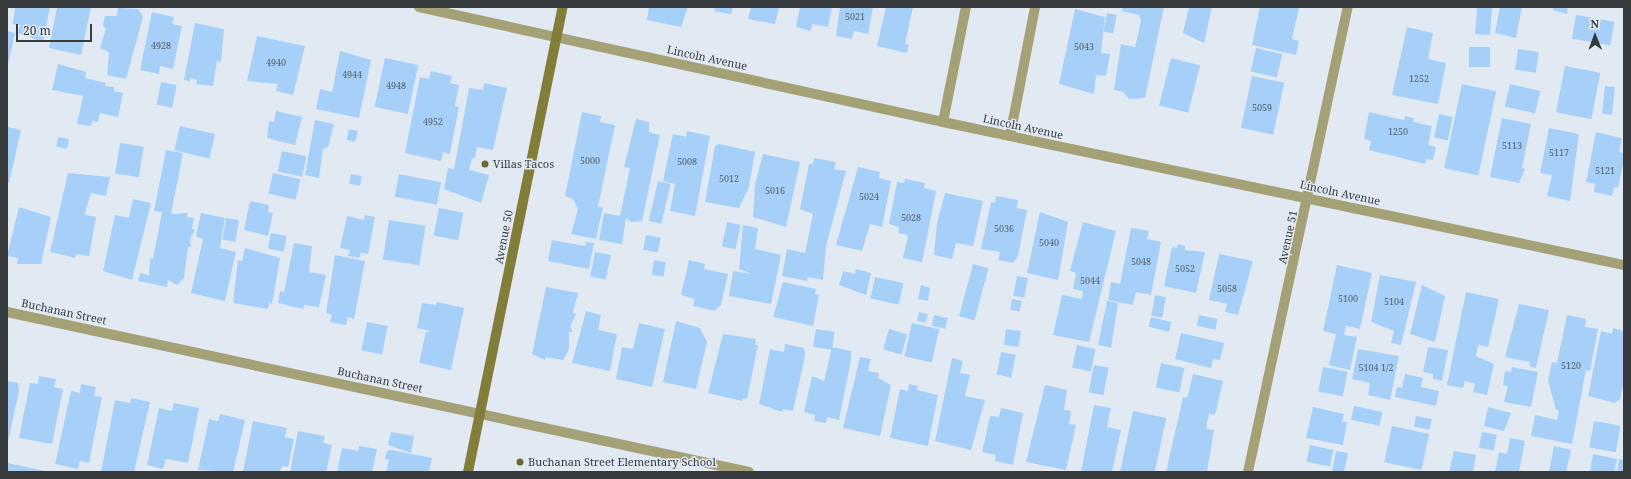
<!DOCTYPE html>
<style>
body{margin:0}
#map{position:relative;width:1631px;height:479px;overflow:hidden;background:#e1eaf3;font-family:"Noto Serif",serif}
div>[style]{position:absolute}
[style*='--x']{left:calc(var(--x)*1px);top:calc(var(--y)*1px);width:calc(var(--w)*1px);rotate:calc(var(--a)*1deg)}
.building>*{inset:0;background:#a7d0f8;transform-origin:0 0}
.lane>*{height:10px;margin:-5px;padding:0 5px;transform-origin:5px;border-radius:5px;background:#a4a176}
.street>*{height:10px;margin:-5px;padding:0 5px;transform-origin:5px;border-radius:5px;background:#a4a176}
.secondary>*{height:10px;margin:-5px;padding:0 5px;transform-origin:5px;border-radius:5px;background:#837d3a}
.dots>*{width:11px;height:11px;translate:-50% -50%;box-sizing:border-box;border:2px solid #e1eaf3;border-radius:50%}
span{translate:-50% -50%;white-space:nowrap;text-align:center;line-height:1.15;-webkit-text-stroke:3px #e1eaf3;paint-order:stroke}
.number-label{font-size:9px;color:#53606c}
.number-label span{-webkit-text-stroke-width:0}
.street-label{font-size:11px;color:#373b3e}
.poi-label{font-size:11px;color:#373b3e}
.left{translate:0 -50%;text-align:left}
.frame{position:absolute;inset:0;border:8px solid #373b3e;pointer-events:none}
.north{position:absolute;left:1575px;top:16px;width:40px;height:40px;-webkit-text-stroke:3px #e1eaf3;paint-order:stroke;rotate:359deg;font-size:11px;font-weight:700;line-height:16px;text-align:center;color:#373b3e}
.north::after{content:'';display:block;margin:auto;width:14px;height:18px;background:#373b3e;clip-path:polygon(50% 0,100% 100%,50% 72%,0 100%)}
.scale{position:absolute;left:16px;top:24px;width:76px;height:18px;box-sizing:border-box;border:2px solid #373b3e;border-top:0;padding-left:5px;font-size:12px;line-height:14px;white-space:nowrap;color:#373b3e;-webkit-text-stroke:3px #e1eaf3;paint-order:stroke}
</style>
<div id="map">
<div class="building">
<div style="clip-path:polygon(15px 7px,50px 7px,43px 42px,18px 33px,20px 25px,13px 24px)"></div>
<div style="clip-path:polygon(57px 7px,91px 7px,81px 55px,49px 48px)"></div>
<div style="clip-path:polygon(649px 7px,688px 7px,681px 27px,647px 20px)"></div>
<div style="clip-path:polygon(715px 7px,733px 7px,731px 14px,714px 11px)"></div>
<div style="clip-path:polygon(751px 7px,779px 7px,775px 24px,748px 19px)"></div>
<div style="clip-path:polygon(800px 7px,832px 7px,828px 27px,812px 24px,811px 31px,796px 27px)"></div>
<div style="clip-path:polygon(840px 7px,873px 7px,868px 34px,854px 31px,852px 39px,836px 36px)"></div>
<div style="clip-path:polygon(886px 7px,913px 7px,905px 44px,909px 45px,907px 53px,877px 46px)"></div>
<div style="clip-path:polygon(1123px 7px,1164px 7px,1145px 98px,1129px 99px,1123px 92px,1114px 90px,1121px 44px,1135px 47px,1141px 21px,1139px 15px,1122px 11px)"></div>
<div style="clip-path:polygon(1189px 7px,1212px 7px,1204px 43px,1183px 33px)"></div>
<div style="clip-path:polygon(1260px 7px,1299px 8px,1292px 39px,1299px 41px,1296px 55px,1252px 45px)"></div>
<div style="left:1477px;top:7px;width:15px;height:27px;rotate:4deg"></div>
<div style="clip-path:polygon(1500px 7px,1522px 7px,1516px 38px,1495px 33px)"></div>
<div style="clip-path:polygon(1554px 7px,1568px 7px,1567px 14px,1553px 10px)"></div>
<div style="clip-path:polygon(118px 8px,138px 9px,143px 17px,126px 79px,107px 75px,109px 52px,100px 48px,106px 28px,103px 26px,105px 16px,117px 16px)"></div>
<div style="clip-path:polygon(1075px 9px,1105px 17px,1101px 53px,1110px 54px,1106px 76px,1096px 75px,1094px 94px,1059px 84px)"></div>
<div style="clip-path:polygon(152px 12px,174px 17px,172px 24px,182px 26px,173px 69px,160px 66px,159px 74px,140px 70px)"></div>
<div style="left:1107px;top:13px;width:10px;height:19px;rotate:11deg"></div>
<div style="left:1576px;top:15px;width:39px;height:24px;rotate:10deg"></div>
<div style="clip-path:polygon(195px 23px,224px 29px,221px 62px,217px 61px,213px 86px,196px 84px,197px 80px,190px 78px,190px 82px,184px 80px)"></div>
<div style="clip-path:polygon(1407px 27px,1433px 33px,1428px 59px,1446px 63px,1438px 104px,1392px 95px)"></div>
<div style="clip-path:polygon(7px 31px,15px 33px,8px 65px,7px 65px)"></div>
<div style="clip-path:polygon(257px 36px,305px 46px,293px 95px,276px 91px,278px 84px,247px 81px)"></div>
<div style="left:1469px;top:47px;width:21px;height:20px"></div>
<div style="left:1256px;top:48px;width:27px;height:24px;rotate:13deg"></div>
<div style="left:1518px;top:49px;width:21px;height:21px;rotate:8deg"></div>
<div style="clip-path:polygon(340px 51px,371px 60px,359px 118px,316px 109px,320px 89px,332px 92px)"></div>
<div style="left:385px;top:58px;width:34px;height:50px;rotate:12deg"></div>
<div style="left:1171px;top:58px;width:30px;height:49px;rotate:14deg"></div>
<div style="clip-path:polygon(58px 64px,86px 72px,85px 78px,106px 83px,105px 86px,114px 87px,114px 91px,123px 93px,118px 117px,100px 113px,98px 122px,92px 121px,91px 126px,77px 124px,83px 96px,52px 90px)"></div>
<div style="left:1565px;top:66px;width:36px;height:47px;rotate:11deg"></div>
<div style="clip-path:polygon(431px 71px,452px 76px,450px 83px,459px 85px,455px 106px,459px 107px,450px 154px,443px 152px,441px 161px,405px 153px,420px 77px,429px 79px)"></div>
<div style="left:1252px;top:76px;width:33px;height:53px;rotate:12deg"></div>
<div style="left:161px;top:82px;width:16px;height:23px;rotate:11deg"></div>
<div style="clip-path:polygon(484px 83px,507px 88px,493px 150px,477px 147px,475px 158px,472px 158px,469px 170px,489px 175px,481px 203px,444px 189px,448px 168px,454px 169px,469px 88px,483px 90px)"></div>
<div style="left:1462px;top:84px;width:35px;height:86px;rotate:12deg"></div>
<div style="left:1510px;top:84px;width:31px;height:23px;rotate:13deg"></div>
<div style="left:1605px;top:86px;width:10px;height:28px;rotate:6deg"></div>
<div style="clip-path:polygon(276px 111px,302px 117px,295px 145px,267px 138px,269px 121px,274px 122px)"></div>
<div style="clip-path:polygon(582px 112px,601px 116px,600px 122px,615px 125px,598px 207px,603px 208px,596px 239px,571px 234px,578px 209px,573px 199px,565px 196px)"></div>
<div style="clip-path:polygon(1369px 112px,1404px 120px,1405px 116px,1414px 118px,1413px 122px,1432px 126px,1428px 145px,1436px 147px,1433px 160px,1426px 159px,1425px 164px,1369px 150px,1371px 141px,1364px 139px)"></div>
<div style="left:1439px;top:114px;width:14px;height:24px;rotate:12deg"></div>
<div style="clip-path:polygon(1502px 118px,1531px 124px,1522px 168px,1525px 169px,1519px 183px,1490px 177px)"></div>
<div style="clip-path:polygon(636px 119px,649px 122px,649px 132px,660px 135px,642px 221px,631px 222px,626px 218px,622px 244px,599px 240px,604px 213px,620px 216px,630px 168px,624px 167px)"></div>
<div style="clip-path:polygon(315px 120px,334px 124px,328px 147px,323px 149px,319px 178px,305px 175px)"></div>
<div style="left:180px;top:126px;width:36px;height:25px;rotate:13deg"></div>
<div style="clip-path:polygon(7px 127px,21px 130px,9px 183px,7px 183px)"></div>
<div style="clip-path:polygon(1549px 128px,1579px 134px,1570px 201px,1547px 196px,1552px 175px,1540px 173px)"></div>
<div style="left:349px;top:129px;width:9px;height:11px;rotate:13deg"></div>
<div style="clip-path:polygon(687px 131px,710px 136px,695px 216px,670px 211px,675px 184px,663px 181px,673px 134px,686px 137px)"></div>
<div style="clip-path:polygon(1596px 132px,1622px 138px,1619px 152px,1624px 153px,1624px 159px,1618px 188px,1614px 187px,1612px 196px,1594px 192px,1595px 184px,1586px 182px)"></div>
<div style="left:58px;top:137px;width:11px;height:10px;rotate:10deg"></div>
<div style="left:120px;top:143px;width:24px;height:31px;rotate:9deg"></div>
<div style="clip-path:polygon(719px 144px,755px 152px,749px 187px,739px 208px,705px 202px,715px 146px)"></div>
<div style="clip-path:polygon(166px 150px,183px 153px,171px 214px,188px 213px,187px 217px,194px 218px,192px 229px,195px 230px,190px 239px,191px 247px,188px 247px,184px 278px,177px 285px,168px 280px,167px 287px,138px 281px,140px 273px,149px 275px,150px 258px,153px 259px,162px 212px,154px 211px)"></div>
<div style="left:282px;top:151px;width:25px;height:21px;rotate:12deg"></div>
<div style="clip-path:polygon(763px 154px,800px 162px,786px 227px,753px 217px,755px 184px)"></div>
<div style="clip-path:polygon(814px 158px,836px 162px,834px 169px,846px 171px,826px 246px,823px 280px,808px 277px,807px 281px,782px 276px,787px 249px,805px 253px,813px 214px,800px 209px,809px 164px,813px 164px)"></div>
<div style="clip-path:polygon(858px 167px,880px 172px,879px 178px,891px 181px,882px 227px,870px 224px,862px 251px,836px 245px)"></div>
<div style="clip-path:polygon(68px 173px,110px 177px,106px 196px,91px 193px,86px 209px,85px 215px,96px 217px,89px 256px,76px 254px,75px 258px,50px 252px)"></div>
<div style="left:273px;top:173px;width:28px;height:21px;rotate:13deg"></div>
<div style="left:351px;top:174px;width:11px;height:10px;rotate:10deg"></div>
<div style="left:399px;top:174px;width:43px;height:23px;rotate:11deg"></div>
<div style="clip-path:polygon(905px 179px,925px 183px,924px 188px,936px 191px,922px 262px,903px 258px,908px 235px,898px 233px,899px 227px,889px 224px,897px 182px,904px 183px)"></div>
<div style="left:658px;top:181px;width:13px;height:41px;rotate:13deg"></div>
<div style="clip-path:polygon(945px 193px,983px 201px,973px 246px,956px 243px,952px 259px,934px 255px,937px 223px)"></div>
<div style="clip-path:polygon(996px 196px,1018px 200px,1017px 208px,1027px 210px,1018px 256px,1013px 263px,998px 260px,1000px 252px,981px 249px,991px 202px,995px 203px)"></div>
<div style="clip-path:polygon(133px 199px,151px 203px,132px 280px,103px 271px,115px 215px,129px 218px)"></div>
<div style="clip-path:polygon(250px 201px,269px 205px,268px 212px,273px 213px,268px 236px,244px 230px)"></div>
<div style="clip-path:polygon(19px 207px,51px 217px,41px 264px,17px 264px,18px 258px,7px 256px)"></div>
<div style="left:439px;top:208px;width:25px;height:28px;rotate:11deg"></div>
<div style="clip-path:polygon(1040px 212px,1068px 222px,1058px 280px,1027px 273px)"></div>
<div style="clip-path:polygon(201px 213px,225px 218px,220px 248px,236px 252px,225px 301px,191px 293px,203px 239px,196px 237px)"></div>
<div style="clip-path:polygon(365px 215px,375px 217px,368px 254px,361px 253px,359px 258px,348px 256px,350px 250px,340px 248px,347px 216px,364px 220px)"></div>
<div style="left:226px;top:218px;width:13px;height:22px;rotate:9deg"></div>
<div style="left:389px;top:220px;width:37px;height:40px;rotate:9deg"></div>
<div style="left:727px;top:222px;width:14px;height:25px;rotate:12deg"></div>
<div style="clip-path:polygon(1083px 222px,1116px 231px,1089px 342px,1053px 335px,1062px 295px,1082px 299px,1083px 291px,1073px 289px,1076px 273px,1070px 271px)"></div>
<div style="clip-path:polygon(743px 225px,758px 228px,755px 249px,781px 255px,771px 304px,729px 296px,733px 271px,752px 274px,739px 269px)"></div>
<div style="clip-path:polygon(1131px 228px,1149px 231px,1147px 239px,1161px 242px,1151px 295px,1136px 292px,1133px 305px,1108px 300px,1111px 282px,1120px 284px)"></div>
<div style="left:271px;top:233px;width:16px;height:16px;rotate:11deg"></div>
<div style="left:646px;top:235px;width:15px;height:15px;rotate:11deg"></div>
<div style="clip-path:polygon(552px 240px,585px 246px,586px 242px,594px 243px,589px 269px,548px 261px)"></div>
<div style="clip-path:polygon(294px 243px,312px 246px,309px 272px,326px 275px,319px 307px,304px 305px,303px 309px,278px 303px,280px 291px,284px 292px)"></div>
<div style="clip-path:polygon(1178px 244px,1185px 246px,1185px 250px,1205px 252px,1196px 293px,1164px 286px,1172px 247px,1177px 248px)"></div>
<div style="clip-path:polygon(245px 248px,280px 258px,272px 304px,269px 303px,268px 309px,233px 303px,238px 260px,242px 261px)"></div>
<div style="left:595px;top:252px;width:16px;height:25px;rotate:11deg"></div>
<div style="clip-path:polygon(1219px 254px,1253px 261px,1238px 315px,1225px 312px,1227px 304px,1209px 300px)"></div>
<div style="clip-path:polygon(335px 255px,365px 261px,354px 319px,348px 317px,346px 325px,330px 322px,332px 315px,326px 313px)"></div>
<div style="left:654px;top:260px;width:12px;height:15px;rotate:9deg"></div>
<div style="clip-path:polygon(689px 260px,705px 264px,704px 269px,728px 274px,721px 305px,714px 311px,693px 306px,695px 299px,681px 295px)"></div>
<div style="left:973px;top:264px;width:16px;height:54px;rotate:15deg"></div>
<div style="clip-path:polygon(1337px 265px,1372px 273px,1360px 329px,1346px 326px,1344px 335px,1357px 337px,1350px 370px,1329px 365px,1336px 334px,1323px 331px)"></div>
<div style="clip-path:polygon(856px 269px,871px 273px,866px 295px,839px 285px,843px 271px,855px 274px)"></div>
<div style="clip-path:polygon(1380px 275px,1416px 282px,1401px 345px,1391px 343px,1394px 331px,1371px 322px)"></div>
<div style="left:1017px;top:276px;width:11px;height:20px;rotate:10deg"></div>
<div style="left:875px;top:277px;width:29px;height:22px;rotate:12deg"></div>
<div style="clip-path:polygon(783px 282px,816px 289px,815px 294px,819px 295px,813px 326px,773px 317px)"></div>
<div style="clip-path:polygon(921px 285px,930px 288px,928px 301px,918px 299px)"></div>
<div style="clip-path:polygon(1422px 285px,1445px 296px,1435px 342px,1410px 334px)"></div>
<div style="clip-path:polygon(546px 287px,578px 293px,573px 313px,576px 314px,570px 327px,573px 332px,569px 332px,569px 349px,563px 360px,546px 357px,545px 360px,532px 354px)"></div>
<div style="clip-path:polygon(1466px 292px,1499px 299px,1488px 347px,1478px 345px,1476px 356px,1494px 364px,1487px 395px,1473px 392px,1475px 384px,1465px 381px,1463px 388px,1447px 385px)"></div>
<div style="left:1155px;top:295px;width:11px;height:21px;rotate:10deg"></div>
<div style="left:1012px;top:299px;width:10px;height:11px;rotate:11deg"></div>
<div style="clip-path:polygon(1107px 301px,1118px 303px,1111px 348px,1098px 345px)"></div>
<div style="clip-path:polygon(437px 302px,464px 308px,451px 370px,419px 363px,426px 332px,431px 331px,417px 328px,422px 303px,436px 305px)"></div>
<div style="clip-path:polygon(1519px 304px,1549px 310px,1536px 368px,1529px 366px,1530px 362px,1505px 357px)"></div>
<div style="clip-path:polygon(586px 311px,601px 315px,598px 330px,617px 334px,610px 371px,572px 363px)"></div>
<div style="left:919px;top:312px;width:9px;height:9px;rotate:13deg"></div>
<div style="left:934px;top:315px;width:14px;height:11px;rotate:12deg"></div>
<div style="left:1199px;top:315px;width:19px;height:11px;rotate:12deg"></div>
<div style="clip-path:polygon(1567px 315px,1586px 319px,1585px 327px,1598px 329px,1590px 371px,1586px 370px,1572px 444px,1531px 436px,1535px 415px,1557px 420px,1559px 411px,1556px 410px,1548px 380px,1552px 362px,1557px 363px)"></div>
<div style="left:1151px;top:317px;width:21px;height:10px;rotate:14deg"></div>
<div style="clip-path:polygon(676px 321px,700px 328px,707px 342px,696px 389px,663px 382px)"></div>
<div style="left:367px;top:322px;width:21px;height:29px;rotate:11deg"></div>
<div style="clip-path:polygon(639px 323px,665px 329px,652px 387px,616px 379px,622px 347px,633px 349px)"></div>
<div style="left:912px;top:323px;width:28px;height:34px;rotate:13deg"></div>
<div style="clip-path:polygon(1613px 328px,1624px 331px,1624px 381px,1620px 399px,1615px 403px,1588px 396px,1601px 331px,1612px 334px)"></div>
<div style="left:816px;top:329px;width:19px;height:18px;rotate:9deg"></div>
<div style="left:889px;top:329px;width:19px;height:21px;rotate:16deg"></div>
<div style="left:1006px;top:329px;width:15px;height:16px;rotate:8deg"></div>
<div style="clip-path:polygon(1181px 333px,1224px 343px,1220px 360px,1213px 359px,1211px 368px,1175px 359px)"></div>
<div style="clip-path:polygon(723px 334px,756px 339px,755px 345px,758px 345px,747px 399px,743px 398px,742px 401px,708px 393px)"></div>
<div style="clip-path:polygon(785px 344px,804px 348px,805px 356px,793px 411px,783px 409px,782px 412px,759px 404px,770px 349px,784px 352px)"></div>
<div style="left:1077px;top:345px;width:19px;height:23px;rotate:12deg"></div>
<div style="clip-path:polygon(832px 347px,851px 351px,851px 360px,839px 420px,827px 417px,826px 423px,814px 421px,815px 415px,804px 412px,812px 376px,824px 381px)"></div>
<div style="clip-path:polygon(1428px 347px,1448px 350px,1442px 381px,1433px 379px,1433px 374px,1423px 372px)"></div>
<div style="clip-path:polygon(1358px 349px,1399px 356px,1390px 400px,1368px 395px,1370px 383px,1352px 379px)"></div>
<div style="left:1001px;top:352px;width:15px;height:23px;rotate:11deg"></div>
<div style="clip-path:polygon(860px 357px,871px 359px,868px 371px,879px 373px,878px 378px,891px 385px,880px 436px,843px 428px)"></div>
<div style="clip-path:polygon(952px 358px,963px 361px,960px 373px,970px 375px,965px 396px,985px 400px,971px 450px,935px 441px)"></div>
<div style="left:1161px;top:363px;width:24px;height:25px;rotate:12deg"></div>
<div style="left:1094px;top:365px;width:15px;height:28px;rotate:11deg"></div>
<div style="left:1323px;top:367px;width:25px;height:25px;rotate:11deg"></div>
<div style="clip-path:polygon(1512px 367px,1538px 372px,1531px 407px,1504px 402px,1508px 386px,1503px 385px,1505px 371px,1511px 372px)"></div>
<div style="clip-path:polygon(1193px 374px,1223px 381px,1215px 415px,1209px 414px,1206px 428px,1214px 430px,1207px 472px,1166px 472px,1183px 397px,1187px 398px)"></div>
<div style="clip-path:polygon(1405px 374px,1423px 378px,1421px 387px,1439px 391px,1436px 406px,1395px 397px,1397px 387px,1402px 388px)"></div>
<div style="clip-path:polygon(39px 376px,56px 379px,54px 387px,63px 389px,52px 444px,19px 438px,30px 383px,38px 384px)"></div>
<div style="clip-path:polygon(7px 381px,18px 383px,19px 391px,8px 442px)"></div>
<div style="clip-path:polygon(81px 384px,96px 387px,94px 396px,102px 397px,89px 463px,80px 461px,78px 469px,55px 464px,71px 391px,80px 393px)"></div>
<div style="clip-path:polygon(909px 384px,918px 386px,917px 390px,938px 395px,928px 446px,890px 438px,900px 389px,908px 391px)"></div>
<div style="clip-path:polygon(1045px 385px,1067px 390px,1064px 410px,1071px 411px,1069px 424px,1076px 425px,1066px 470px,1026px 462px)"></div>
<div style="clip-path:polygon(131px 398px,150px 402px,134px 472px,101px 472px,115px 400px,130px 403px)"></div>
<div style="clip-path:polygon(174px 403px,199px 408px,188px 463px,166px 459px,163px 469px,147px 465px,159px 408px,172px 411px)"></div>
<div style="clip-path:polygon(1094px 405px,1111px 408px,1107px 427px,1121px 430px,1112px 472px,1081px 472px)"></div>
<div style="left:1354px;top:406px;width:29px;height:14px;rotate:12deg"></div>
<div style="clip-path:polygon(1313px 407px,1344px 414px,1342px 422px,1347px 422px,1343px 445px,1306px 438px)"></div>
<div style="clip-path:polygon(1488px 407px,1511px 413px,1504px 431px,1484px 426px)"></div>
<div style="clip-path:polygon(1001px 408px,1023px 413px,1013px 465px,995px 461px,996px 455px,982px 452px,990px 416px,999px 417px)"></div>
<div style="left:1133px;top:411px;width:34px;height:62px;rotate:12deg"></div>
<div style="clip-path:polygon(220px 414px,245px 420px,233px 472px,198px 470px,209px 419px,218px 421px)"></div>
<div style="left:1416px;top:416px;width:16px;height:11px;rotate:11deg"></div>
<div style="clip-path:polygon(253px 421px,287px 428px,285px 437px,294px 439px,288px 467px,282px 466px,280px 472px,243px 472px)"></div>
<div style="left:1594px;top:421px;width:27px;height:27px;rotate:10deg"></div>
<div style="left:1392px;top:426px;width:38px;height:37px;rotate:12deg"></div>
<div style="clip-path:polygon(298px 431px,325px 436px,323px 443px,332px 445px,326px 472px,290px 472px)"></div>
<div style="clip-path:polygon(391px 432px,414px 436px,411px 453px,388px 445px)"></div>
<div style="left:1482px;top:432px;width:15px;height:16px;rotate:11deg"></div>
<div style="clip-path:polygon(1510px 438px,1525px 441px,1519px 472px,1495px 472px,1499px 452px,1507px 454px)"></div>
<div style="left:1310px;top:445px;width:24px;height:17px;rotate:12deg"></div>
<div style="clip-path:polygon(359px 446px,377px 449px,372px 472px,337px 472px,342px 448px,358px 451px)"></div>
<div style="clip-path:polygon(1554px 446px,1571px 450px,1566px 472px,1549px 472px)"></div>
<div style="clip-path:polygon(391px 450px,432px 458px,429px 472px,386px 472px,389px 460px,385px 459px,387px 451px)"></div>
<div style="clip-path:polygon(1336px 451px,1348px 453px,1344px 472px,1332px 472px)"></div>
<div style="clip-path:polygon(1454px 451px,1476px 455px,1473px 472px,1449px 472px)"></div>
<div style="clip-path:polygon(1593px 454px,1617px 459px,1614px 472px,1590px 472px)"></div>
<div style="clip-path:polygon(1619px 459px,1624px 460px,1624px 472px,1617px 472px)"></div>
<div style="clip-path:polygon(7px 463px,45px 471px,45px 472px,7px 472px)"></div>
</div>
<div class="lane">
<div style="--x:943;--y:122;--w:117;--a:-78.7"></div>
<div style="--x:1010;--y:136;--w:131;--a:-79"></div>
</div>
<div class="street">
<div style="--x:419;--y:7;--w:536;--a:12.38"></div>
<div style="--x:943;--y:122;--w:696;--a:11.86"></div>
<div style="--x:7;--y:312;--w:759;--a:12.17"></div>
<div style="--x:1248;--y:472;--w:476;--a:-77.9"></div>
</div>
<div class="secondary">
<div style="--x:468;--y:472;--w:475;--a:-78.5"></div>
</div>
<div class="dots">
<div style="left:485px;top:164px;background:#6c6733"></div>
<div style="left:520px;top:462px;background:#6c6733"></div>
</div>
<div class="number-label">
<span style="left:855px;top:17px">5021</span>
<span style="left:161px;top:46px">4928</span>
<span style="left:1084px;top:47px">5043</span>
<span style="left:276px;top:63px">4940</span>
<span style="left:352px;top:75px">4944</span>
<span style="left:1419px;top:79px">1252</span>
<span style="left:396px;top:86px">4948</span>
<span style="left:1262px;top:108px">5059</span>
<span style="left:433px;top:122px">4952</span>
<span style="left:1398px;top:132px">1250</span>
<span style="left:1512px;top:146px">5113</span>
<span style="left:1559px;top:153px">5117</span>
<span style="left:590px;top:161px">5000</span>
<span style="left:687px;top:162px">5008</span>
<span style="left:1605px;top:171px">5121</span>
<span style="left:729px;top:179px">5012</span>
<span style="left:775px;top:191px">5016</span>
<span style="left:869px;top:197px">5024</span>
<span style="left:911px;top:218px">5028</span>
<span style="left:1004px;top:229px">5036</span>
<span style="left:1049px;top:243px">5040</span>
<span style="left:1141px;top:262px">5048</span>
<span style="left:1185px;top:269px">5052</span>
<span style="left:1090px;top:281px">5044</span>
<span style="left:1227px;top:289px">5058</span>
<span style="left:1348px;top:299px">5100</span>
<span style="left:1394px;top:302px">5104</span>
<span style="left:1571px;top:366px">5120</span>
<span style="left:1376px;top:368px">5104 1/2</span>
</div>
<div class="street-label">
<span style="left:707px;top:58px;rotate:12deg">Lincoln Avenue</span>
<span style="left:1023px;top:127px;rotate:12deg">Lincoln Avenue</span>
<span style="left:1340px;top:193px;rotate:12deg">Lincoln Avenue</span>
<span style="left:504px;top:237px;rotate:-79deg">Avenue 50</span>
<span style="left:1288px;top:237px;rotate:-78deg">Avenue 51</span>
<span style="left:64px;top:312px;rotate:12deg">Buchanan Street</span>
<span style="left:380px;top:380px;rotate:12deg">Buchanan Street</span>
</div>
<div class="poi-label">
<span class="left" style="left:493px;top:164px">Villas Tacos</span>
<span class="left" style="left:528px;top:462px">Buchanan Street Elementary School</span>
</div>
<div class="frame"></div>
<div class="north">N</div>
<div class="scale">20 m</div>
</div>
